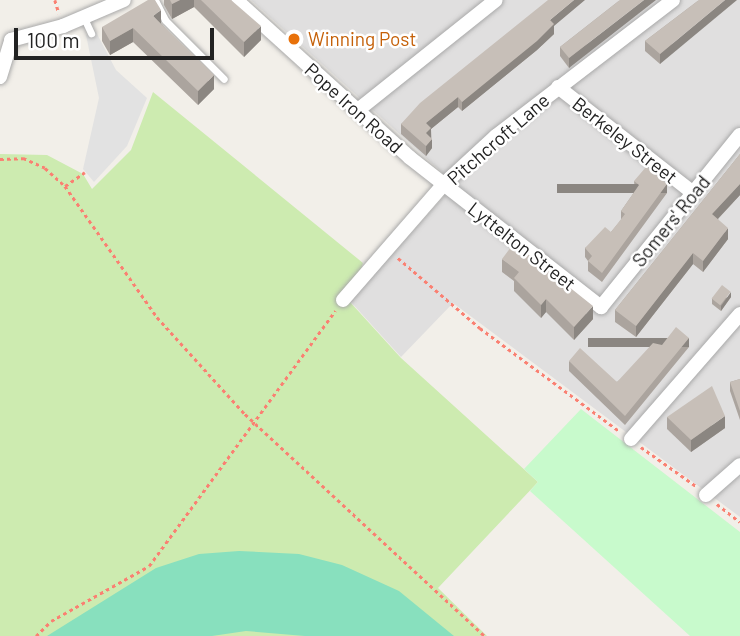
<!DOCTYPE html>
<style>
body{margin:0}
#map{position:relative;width:740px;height:636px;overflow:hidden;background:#f2efe9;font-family:Barlow,sans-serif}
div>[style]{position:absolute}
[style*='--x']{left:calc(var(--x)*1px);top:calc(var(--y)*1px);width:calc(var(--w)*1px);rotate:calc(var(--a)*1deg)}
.residential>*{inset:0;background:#e0dfdf}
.grass>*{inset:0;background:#cdebb0}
.park>*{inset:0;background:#c8facc}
.pitch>*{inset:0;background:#88e0be}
.parking>*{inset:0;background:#e2e2e2}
.path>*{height:2.5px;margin-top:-1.25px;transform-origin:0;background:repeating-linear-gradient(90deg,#fa8072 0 3.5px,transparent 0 7px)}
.roads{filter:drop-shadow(0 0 2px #a9a9a9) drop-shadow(0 0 2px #a9a9a9)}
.lane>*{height:7px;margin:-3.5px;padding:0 3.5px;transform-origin:3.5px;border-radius:3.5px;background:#fff}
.street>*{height:14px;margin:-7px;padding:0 7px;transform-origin:7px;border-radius:7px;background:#fff}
.wall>*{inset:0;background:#aba49e}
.shaded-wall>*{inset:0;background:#8b8681;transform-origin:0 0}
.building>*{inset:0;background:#c7bfb8;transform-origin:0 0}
.dots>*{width:19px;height:19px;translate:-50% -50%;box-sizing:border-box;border:4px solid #fff;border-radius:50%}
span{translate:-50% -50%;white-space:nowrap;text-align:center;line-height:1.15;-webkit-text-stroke:5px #fff;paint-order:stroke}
.food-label{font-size:19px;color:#c56008}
.left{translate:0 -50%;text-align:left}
.street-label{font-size:19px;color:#222}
.scale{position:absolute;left:14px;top:28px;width:200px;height:32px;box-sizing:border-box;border:4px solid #222;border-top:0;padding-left:9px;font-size:21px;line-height:24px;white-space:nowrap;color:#222;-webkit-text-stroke:5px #fff;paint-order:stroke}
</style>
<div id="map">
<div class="residential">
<div style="clip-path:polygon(251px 0,740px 0,740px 517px,453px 303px,401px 357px,350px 301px,455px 184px)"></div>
</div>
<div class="grass">
<div style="clip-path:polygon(153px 92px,363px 263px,350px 302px,401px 358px,538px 482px,438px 588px,487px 636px,0 636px,0 154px,47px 155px,83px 174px,92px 189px,131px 150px)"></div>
</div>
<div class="park">
<div style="clip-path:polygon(581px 409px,740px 532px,740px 636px,690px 636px,530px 491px,538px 482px,524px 469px)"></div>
</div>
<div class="pitch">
<div style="clip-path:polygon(239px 551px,299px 554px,342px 565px,399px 591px,454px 636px,305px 636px,246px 631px,212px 636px,47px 636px,156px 568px,199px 554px)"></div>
</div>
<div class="parking">
<div style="clip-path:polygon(96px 32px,116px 70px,147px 98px,127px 146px,94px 182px,83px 169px,99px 98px,86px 35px)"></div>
</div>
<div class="path">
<div style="--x:55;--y:0;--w:14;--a:73"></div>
<div style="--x:0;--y:159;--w:23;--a:-2"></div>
<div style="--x:23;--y:158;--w:24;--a:24"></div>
<div style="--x:45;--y:168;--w:27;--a:42"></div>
<div style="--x:65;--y:186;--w:160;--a:54.9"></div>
<div style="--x:157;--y:317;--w:131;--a:47.8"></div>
<div style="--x:245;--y:414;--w:327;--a:42.8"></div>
<div style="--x:65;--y:186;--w:24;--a:-35"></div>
<div style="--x:398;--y:258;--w:108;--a:40.5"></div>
<div style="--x:480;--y:328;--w:173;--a:36.5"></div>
<div style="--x:641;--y:447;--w:67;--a:35.3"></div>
<div style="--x:717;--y:504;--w:29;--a:38"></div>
<div style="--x:36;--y:636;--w:21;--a:-45"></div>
<div style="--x:51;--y:621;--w:112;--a:-29.3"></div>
<div style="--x:149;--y:566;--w:316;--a:-53.9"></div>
</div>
<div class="roads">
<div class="lane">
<div style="--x:155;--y:0;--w:22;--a:63"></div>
<div style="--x:165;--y:20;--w:83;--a:45"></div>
<div style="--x:84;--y:18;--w:17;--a:65"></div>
</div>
<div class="street">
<div style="--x:236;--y:0;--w:234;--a:42.2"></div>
<div style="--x:409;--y:157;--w:244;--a:38"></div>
<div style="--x:601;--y:307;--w:221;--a:-51.1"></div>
<div style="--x:0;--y:77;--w:39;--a:-73"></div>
<div style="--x:11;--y:40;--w:54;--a:-15.1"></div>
<div style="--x:63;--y:26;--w:66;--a:-23.1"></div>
<div style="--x:558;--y:87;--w:172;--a:38.1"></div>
<div style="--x:358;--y:110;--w:176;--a:-38.6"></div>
<div style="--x:343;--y:300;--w:152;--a:-49"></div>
<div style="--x:443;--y:185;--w:72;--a:-42.8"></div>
<div style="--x:496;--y:136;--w:223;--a:-37.5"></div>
<div style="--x:631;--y:439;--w:166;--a:-48.9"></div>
<div style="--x:706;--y:495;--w:45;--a:-41.4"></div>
</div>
</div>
<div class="wall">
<div style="clip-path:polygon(164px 0,231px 0,261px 40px,244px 57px,194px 7px,172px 19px,164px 5px)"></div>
<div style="clip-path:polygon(620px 0,569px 68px,560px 56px,560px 47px)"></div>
<div style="clip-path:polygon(699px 0,660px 64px,645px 51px,645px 41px)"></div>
<div style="clip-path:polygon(161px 23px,214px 89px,198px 105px,133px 42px,110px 55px,102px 41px,102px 27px)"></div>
<div style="clip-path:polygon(554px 26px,554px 34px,537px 50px,462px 111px,458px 107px,431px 129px,432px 148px,426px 156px,401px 134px,401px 124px)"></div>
<div style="clip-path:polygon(740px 154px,740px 195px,718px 219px,728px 239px,703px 272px,693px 264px,636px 337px,615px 322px,615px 310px)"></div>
<div style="clip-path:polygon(634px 181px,667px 193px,602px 282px,588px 271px,588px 261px,585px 257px,585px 248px,611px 232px,621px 220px,621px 211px,635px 191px)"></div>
<div style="clip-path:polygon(502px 259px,593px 319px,574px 340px,546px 312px,541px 318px,514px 291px,514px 281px,502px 272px)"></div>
<div style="clip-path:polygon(731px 297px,721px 311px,712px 304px,712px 299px)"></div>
<div style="clip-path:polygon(662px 345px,689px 347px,625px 425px,569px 371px,569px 361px,617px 382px)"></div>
<div style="clip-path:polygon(740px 379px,740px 420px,730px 391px,730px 382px)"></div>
<div style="clip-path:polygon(667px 417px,725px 428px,691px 452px,667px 429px)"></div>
</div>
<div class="shaded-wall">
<div style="clip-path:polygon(180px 0,194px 0,194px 7px,172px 19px,172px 4px)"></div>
<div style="clip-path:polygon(574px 0,585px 0,554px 26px,554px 34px,537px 50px,462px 111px,462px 102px,550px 20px)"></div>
<div style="clip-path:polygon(644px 0,656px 0,569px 68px,569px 58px)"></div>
<div style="clip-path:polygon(725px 0,737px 0,660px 64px,660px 54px)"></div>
<div style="clip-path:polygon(161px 10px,161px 25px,153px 16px)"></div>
<div style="clip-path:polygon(261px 26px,261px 40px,244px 57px,244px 42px)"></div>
<div style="clip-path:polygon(133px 28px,133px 42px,110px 55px,110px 41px)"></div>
<div style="clip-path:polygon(214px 75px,214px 89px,198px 105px,198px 91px)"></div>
<div style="clip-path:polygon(458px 97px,458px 107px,431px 129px,431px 137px,426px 143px,426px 123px)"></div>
<div style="clip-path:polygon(432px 139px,432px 148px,426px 156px,426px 146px)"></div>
<div style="left:667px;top:184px;width:9px;height:110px;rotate:90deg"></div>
<div style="clip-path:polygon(740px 184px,740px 195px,712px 225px,712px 214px)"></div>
<div style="clip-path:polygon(728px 228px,728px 239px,703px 272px,703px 261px)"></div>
<div style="clip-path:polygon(693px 253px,693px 264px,636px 337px,636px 326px)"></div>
<div style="clip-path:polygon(731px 292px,731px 297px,721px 311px,721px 306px)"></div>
<div style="clip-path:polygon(546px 299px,546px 312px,541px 318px,541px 305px)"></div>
<div style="clip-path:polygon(593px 306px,593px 319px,574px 340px,574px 327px)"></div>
<div style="left:689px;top:338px;width:9px;height:101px;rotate:90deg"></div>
<div style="clip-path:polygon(725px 416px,725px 428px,691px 452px,691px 440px)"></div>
</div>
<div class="building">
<div style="clip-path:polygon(148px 0,155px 0,161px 10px,153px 16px,214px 75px,198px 91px,133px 28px,110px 41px,102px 27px)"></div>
<div style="clip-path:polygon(170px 0,180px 0,172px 4px)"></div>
<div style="clip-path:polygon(201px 0,231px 0,261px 26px,244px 42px)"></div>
<div style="clip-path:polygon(548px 0,574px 0,550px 20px,554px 24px,537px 41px,462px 102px,458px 97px,426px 123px,431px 128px,426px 133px,432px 139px,426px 146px,401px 124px,420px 103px)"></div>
<div style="clip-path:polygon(620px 0,644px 0,569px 58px,560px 47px)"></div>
<div style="clip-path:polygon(699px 0,725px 0,660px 54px,645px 41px)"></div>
<div style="clip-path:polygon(740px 154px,740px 184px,712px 214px,728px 228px,703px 261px,693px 253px,636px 326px,615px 310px)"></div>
<div style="clip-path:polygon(646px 167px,667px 184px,602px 273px,588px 261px,592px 256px,585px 248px,605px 227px,611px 232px,625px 214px,621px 211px,639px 185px,634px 181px)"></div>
<div style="clip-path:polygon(514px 243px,593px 306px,574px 327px,546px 299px,541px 305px,514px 278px,519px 272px,502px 259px)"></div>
<div style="left:722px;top:285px;width:11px;height:17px;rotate:38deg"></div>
<div style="clip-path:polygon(676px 327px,689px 338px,625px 416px,569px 361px,580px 348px,617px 382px,653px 343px,662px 345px)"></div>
<div style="clip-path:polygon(740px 379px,740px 411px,730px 382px)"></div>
<div style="clip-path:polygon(712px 386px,725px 416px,691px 440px,667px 417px)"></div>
</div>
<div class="dots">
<div style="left:294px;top:39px;background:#e8710a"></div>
</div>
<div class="food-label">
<span class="left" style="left:308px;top:39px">Winning Post</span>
</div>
<div class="street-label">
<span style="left:354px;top:108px;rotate:42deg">Pope Iron Road</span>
<span style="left:498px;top:139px;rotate:-41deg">Pitchcroft Lane</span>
<span style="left:625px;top:140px;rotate:38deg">Berkeley Street</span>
<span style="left:671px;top:221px;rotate:-51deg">Somers' Road</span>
<span style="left:522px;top:246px;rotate:38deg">Lyttelton Street</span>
</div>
<div class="scale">100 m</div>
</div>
